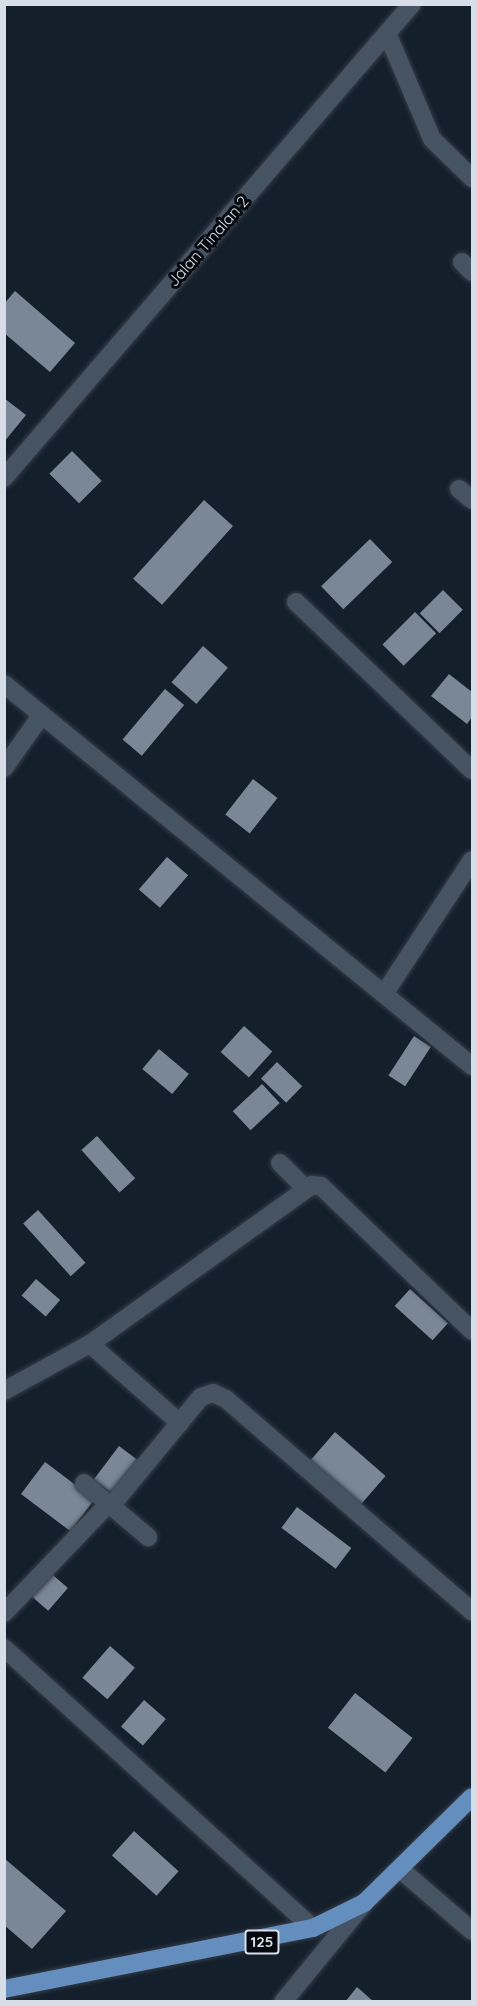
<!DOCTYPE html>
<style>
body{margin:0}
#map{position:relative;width:477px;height:2006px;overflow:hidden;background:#141f2c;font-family:Quicksand,sans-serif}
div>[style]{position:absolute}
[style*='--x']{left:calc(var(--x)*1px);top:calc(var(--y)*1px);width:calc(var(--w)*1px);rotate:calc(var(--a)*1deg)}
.building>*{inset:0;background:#798797;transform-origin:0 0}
.roads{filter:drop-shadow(0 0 2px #353b47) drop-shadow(0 0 2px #353b47)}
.minor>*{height:18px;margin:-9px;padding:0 9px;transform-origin:9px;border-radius:9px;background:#465362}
.major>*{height:18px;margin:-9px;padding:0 9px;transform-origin:9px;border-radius:9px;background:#648ebd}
span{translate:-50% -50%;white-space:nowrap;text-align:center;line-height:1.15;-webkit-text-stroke:6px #05080e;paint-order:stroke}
.shield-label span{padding:2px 4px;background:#05080e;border:2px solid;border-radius:4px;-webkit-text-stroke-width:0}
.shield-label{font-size:15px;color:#d7dee7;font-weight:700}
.street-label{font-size:16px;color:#d7dee7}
.frame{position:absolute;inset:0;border:6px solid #d7dee7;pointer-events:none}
</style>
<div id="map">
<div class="building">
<div style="clip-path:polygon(15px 291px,75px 343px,50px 372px,4px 333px,4px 304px)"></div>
<div style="clip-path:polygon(4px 398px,26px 415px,4px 442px)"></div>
<div style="left:72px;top:451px;width:42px;height:32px;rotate:45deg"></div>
<div style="left:204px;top:500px;width:39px;height:106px;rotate:42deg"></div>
<div style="left:370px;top:539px;width:32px;height:68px;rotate:46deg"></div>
<div style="left:443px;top:590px;width:28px;height:33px;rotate:45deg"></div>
<div style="left:415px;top:612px;width:30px;height:46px;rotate:45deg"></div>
<div style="left:203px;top:646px;width:33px;height:48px;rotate:41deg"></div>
<div style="clip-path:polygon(449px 674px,472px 692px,472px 717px,467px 724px,431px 696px)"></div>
<div style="left:165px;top:689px;width:25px;height:66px;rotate:40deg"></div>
<div style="left:253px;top:779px;width:31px;height:45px;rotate:38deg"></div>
<div style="left:167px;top:857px;width:28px;height:43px;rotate:41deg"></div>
<div style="left:244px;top:1026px;width:38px;height:35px;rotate:42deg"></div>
<div style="left:414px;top:1036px;width:20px;height:47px;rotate:33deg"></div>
<div style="left:159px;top:1049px;width:39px;height:26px;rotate:40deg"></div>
<div style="left:277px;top:1062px;width:35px;height:23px;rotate:44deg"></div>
<div style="left:262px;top:1084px;width:26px;height:40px;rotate:47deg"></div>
<div style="left:97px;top:1136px;width:57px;height:21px;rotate:48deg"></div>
<div style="left:38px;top:1210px;width:71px;height:20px;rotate:48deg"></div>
<div style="left:36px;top:1279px;width:32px;height:22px;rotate:41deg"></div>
<div style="left:410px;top:1289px;width:51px;height:23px;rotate:42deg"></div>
<div style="left:335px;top:1432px;width:67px;height:39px;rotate:41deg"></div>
<div style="left:119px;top:1446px;width:25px;height:42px;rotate:37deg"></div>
<div style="left:45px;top:1462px;width:62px;height:40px;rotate:37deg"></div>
<div style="left:297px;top:1507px;width:68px;height:26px;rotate:37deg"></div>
<div style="left:46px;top:1569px;width:29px;height:30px;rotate:41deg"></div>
<div style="left:110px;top:1646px;width:33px;height:42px;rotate:41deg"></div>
<div style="left:355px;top:1693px;width:73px;height:44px;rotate:38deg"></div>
<div style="left:144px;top:1700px;width:29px;height:35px;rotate:41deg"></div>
<div style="left:134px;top:1831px;width:60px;height:33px;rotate:42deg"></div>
<div style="clip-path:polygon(4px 1858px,66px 1911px,32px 1949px,4px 1925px)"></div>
<div style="clip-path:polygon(357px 1987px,374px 2002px,345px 2002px)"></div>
</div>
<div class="roads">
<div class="minor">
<div style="--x:387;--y:33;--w:115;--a:67"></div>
<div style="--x:432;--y:139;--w:56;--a:44.3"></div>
<div style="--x:462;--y:262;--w:14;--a:45"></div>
<div style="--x:4;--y:478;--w:625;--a:-49.28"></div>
<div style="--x:459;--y:489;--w:17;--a:40"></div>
<div style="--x:296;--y:602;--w:243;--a:43.7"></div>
<div style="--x:4;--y:684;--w:604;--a:39.22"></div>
<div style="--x:4;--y:768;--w:64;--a:-54.6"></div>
<div style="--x:384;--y:994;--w:160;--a:-56.7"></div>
<div style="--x:280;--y:1163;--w:35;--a:45"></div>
<div style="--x:90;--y:1344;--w:273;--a:-35.6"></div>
<div style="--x:312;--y:1185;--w:9;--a:6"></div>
<div style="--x:321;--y:1186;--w:209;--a:43.8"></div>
<div style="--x:4;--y:1391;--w:98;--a:-28.7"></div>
<div style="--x:90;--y:1344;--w:120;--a:41.3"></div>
<div style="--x:84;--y:1483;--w:84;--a:40.2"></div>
<div style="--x:111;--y:1506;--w:141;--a:-50.5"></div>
<div style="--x:201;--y:1397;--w:13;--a:-18"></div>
<div style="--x:213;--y:1393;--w:14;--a:25"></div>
<div style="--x:226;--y:1399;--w:325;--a:40.8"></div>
<div style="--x:4;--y:1613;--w:152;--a:-46.3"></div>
<div style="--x:4;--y:1648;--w:417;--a:42.2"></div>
<div style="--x:400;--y:1869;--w:95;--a:40.7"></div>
<div style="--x:283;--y:2002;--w:128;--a:-50.7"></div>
</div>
<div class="major">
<div style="--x:4;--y:1989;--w:315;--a:-11.2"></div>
<div style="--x:313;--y:1928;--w:57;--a:-26.1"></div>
<div style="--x:364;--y:1903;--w:151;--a:-44.5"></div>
</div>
</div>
<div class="shield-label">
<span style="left:262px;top:1942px">125</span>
</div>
<div class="street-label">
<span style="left:208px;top:241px;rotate:-49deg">Jalan Tinalan 2</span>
</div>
<div class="frame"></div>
</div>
